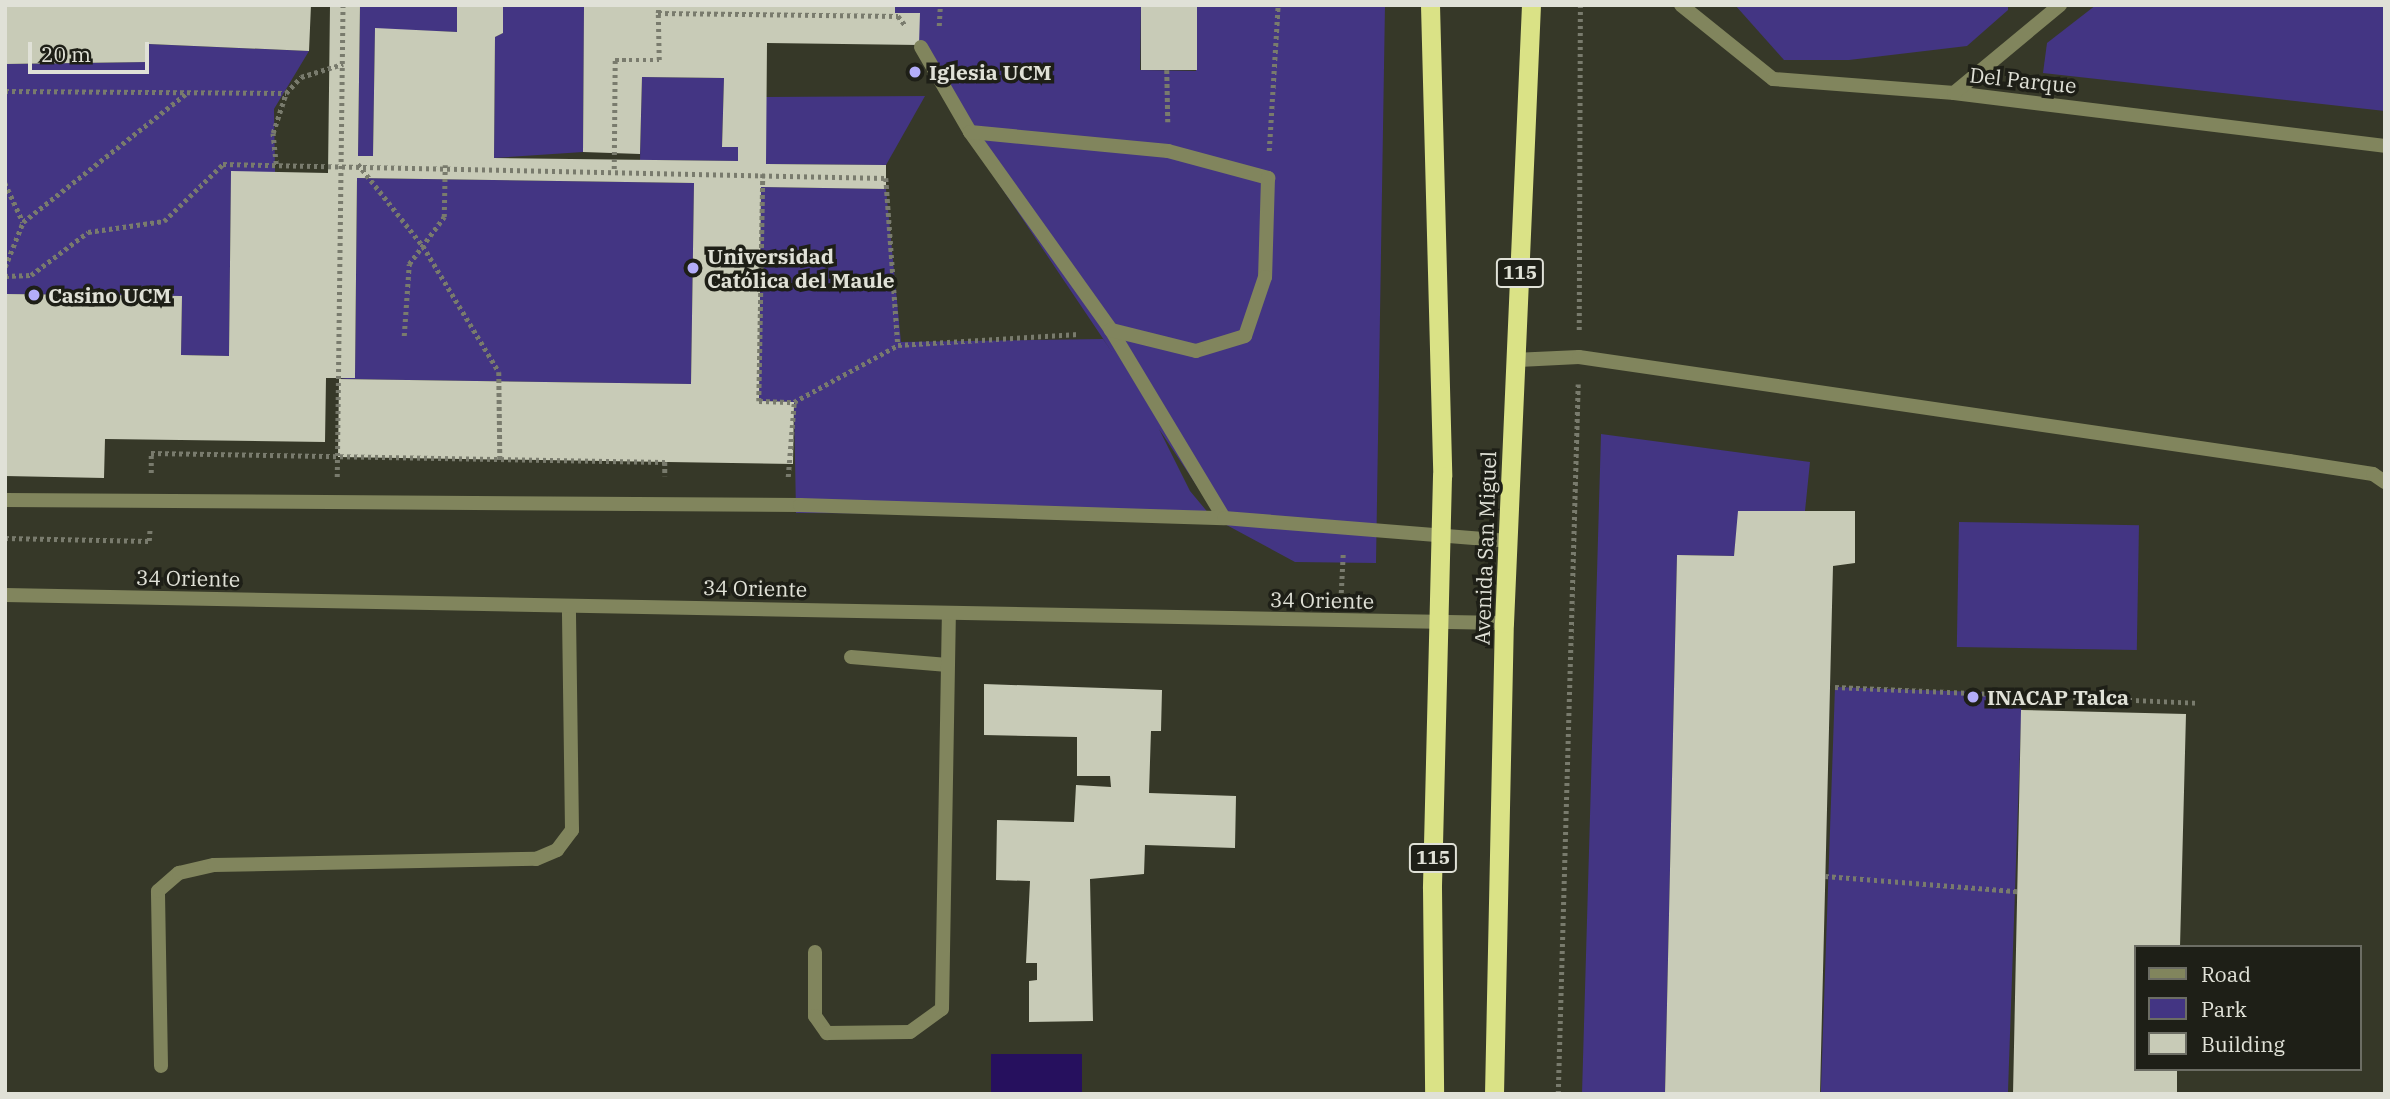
<!DOCTYPE html>
<meta charset="utf-8">
<style>
body{margin:0}
#map{position:relative;width:2390px;height:1099px;overflow:hidden;background:#363828;font-family:"IBM Plex Serif",serif}
div>[style]{position:absolute}
[style*='--x']{left:calc(var(--x)*1px);top:calc(var(--y)*1px);width:calc(var(--w)*1px);rotate:calc(var(--a)*1deg)}
.green>*{inset:0;background:#433583;transform-origin:0 0}
.water>*{inset:0;background:#26105e;transform-origin:0 0}
.building>*{inset:0;background:#c8cbb7;transform-origin:0 0}
.path>*{height:4.5px;margin-top:-2.25px;transform-origin:0;background:repeating-linear-gradient(90deg,#797b6d 0 3.5px,transparent 0 7px)}
.service>*{height:14px;margin:-7px;padding:0 7px;transform-origin:7px;border-radius:7px;background:#81855d}
.pedestrian>*{height:14px;margin:-7px;padding:0 7px;transform-origin:7px;border-radius:7px;background:#81855d}
.minor>*{height:14px;margin:-7px;padding:0 7px;transform-origin:7px;border-radius:7px;background:#81855d}
.tertiary>*{height:14px;margin:-7px;padding:0 7px;transform-origin:7px;border-radius:7px;background:#81855d}
.trunk>*{height:19px;margin:-9.5px;padding:0 9.5px;transform-origin:9.5px;border-radius:9.5px;background:#dae286}
.dots>*{width:19px;height:19px;translate:-50% -50%;box-sizing:border-box;border:4px solid #1e1f17;border-radius:50%}
span{translate:-50% -50%;white-space:nowrap;text-align:center;line-height:1.15;-webkit-text-stroke:7px #1e1f17;paint-order:stroke}
.shield-label span{padding:2px 5px;background:#1e1f17;border:2px solid;border-radius:5px;-webkit-text-stroke-width:0}
.shield-label{font-size:19px;color:#e0e1d7;font-weight:700}
.poi-label{font-size:21px;color:#e0e1d7;font-weight:700}
.left{translate:0 -50%;text-align:left}
.street-label{font-size:21px;color:#e0e1d7}
.frame{position:absolute;inset:0;border:7px solid #e0e1d7;pointer-events:none}
.legend{position:absolute;left:2134px;top:945px;width:228px;height:126px;box-sizing:border-box;background:#1e1f17;border:2px solid #6c6d64;margin:0;padding:9px 12px;list-style:none;font-size:21px;color:#e0e1d7}
.legend li{display:flex;align-items:center;gap:14px;height:35px}
.legend b{width:35px;border:2px solid #6c6d64}
.scale{position:absolute;left:28px;top:42px;width:121px;height:32px;box-sizing:border-box;border:4px solid #e0e1d7;border-top:0;padding-left:9px;font-size:21px;line-height:24px;white-space:nowrap;color:#e0e1d7;-webkit-text-stroke:5px #1e1f17;paint-order:stroke}
</style>
<div id="map">
<div class="green">
<div style="clip-path:polygon(360px 5px,457px 5px,457px 32px,375px 29px,373px 156px,358px 156px)"></div>
<div style="clip-path:polygon(503px 5px,584px 5px,583px 152px,494px 158px,495px 37px,503px 33px)"></div>
<div style="clip-path:polygon(895px 5px,1141px 5px,1140px 70px,1196px 71px,1197px 5px,1385px 5px,1376px 563px,1295px 562px,1221px 522px,1159px 429px,1190px 491px,1210px 515px,796px 513px,794px 402px,759px 401px,761px 187px,886px 189px,901px 342px,1103px 339px,1114px 355px,966px 135px,973px 127px,919px 45px,919px 13px,895px 13px)"></div>
<div style="clip-path:polygon(1735px 5px,2008px 5px,2008px 10px,1967px 46px,1849px 60px,1784px 60px)"></div>
<div style="clip-path:polygon(2096px 5px,2385px 5px,2385px 111px,2043px 73px,2047px 43px)"></div>
<div style="clip-path:polygon(149px 44px,309px 51px,274px 109px,275px 172px,231px 172px,229px 356px,181px 355px,182px 296px,5px 294px,5px 64px,148px 62px)"></div>
<div style="clip-path:polygon(642px 77px,724px 78px,722px 146px,738px 147px,738px 161px,640px 160px)"></div>
<div style="clip-path:polygon(925px 96px,886px 165px,766px 164px,766px 97px)"></div>
<div style="clip-path:polygon(357px 178px,694px 183px,691px 384px,339px 379px,355px 377px)"></div>
<div style="clip-path:polygon(1601px 434px,1810px 462px,1805px 511px,1739px 511px,1734px 556px,1677px 555px,1665px 1094px,1582px 1094px)"></div>
<div style="left:1959px;top:522px;width:180px;height:125px;rotate:1deg"></div>
<div style="left:1835px;top:687px;width:187px;height:407px;rotate:2deg"></div>
</div>
<div class="water">
<div style="left:991px;top:1054px;width:91px;height:40px"></div>
</div>
<div class="building">
<div style="clip-path:polygon(5px 5px,311px 5px,309px 51px,149px 44px,148px 62px,5px 64px)"></div>
<div style="clip-path:polygon(330px 5px,360px 5px,358px 156px,373px 156px,375px 28px,457px 32px,457px 5px,503px 5px,503px 33px,495px 37px,494px 158px,738px 161px,738px 147px,722px 147px,724px 78px,642px 77px,640px 154px,583px 152px,584px 5px,895px 5px,895px 13px,920px 13px,919px 45px,767px 43px,766px 164px,886px 165px,886px 189px,761px 187px,759px 401px,794px 402px,793px 464px,338px 457px,339px 379px,691px 384px,694px 183px,357px 178px,355px 378px,326px 378px,325px 442px,105px 439px,104px 478px,5px 476px,5px 294px,182px 296px,181px 355px,229px 356px,231px 171px,328px 173px)"></div>
<div style="left:1141px;top:5px;width:56px;height:65px"></div>
<div style="clip-path:polygon(1738px 511px,1855px 511px,1855px 563px,1833px 566px,1820px 1094px,1665px 1094px,1677px 555px,1734px 556px)"></div>
<div style="clip-path:polygon(984px 684px,1162px 690px,1161px 731px,1151px 731px,1149px 793px,1236px 796px,1235px 848px,1145px 845px,1144px 874px,1090px 879px,1093px 1021px,1029px 1022px,1029px 981px,1037px 980px,1037px 963px,1026px 963px,1030px 881px,996px 880px,997px 820px,1074px 822px,1076px 785px,1111px 787px,1110px 776px,1077px 776px,1077px 737px,984px 735px)"></div>
<div style="clip-path:polygon(2021px 710px,2186px 714px,2180px 947px,2136px 947px,2136px 1069px,2177px 1069px,2177px 1094px,2013px 1094px)"></div>
</div>
<div class="path">
<div style="--x:658;--y:13;--w:8;--a:-83"></div>
<div style="--x:939;--y:26;--w:21;--a:-87"></div>
<div style="--x:1167;--y:70;--w:52;--a:88.9"></div>
<div style="--x:5;--y:91;--w:281;--a:0.4"></div>
<div style="--x:1269;--y:151;--w:146;--a:-86.5"></div>
<div style="--x:276;--y:164;--w:31;--a:-96"></div>
<div style="--x:273;--y:133;--w:42;--a:-72"></div>
<div style="--x:286;--y:93;--w:22;--a:-47"></div>
<div style="--x:301;--y:77;--w:44;--a:-17.2"></div>
<div style="--x:358;--y:164;--w:105;--a:51.6"></div>
<div style="--x:423;--y:246;--w:147;--a:58.9"></div>
<div style="--x:499;--y:372;--w:88;--a:89.3"></div>
<div style="--x:614;--y:169;--w:109;--a:-89.5"></div>
<div style="--x:615;--y:60;--w:44;--a:0"></div>
<div style="--x:659;--y:60;--w:47;--a:-91.2"></div>
<div style="--x:658;--y:13;--w:240;--a:0.7"></div>
<div style="--x:898;--y:16;--w:11;--a:52"></div>
<div style="--x:763;--y:174;--w:227;--a:91"></div>
<div style="--x:759;--y:401;--w:35;--a:2"></div>
<div style="--x:5;--y:183;--w:43;--a:65.2"></div>
<div style="--x:5;--y:267;--w:48;--a:-68.2"></div>
<div style="--x:23;--y:222;--w:210;--a:-38.2"></div>
<div style="--x:5;--y:276;--w:26;--a:-2"></div>
<div style="--x:31;--y:275;--w:71;--a:-37"></div>
<div style="--x:88;--y:232;--w:77;--a:-8.2"></div>
<div style="--x:164;--y:221;--w:82;--a:-44"></div>
<div style="--x:223;--y:164;--w:663;--a:1.21"></div>
<div style="--x:886;--y:178;--w:167;--a:85.9"></div>
<div style="--x:1579;--y:330;--w:325;--a:-89.8"></div>
<div style="--x:404;--y:336;--w:72;--a:-86"></div>
<div style="--x:409;--y:264;--w:59;--a:-53.3"></div>
<div style="--x:444;--y:217;--w:52;--a:-88.9"></div>
<div style="--x:151;--y:473;--w:20;--a:-90"></div>
<div style="--x:151;--y:453;--w:514;--a:1"></div>
<div style="--x:665;--y:462;--w:14;--a:90"></div>
<div style="--x:337;--y:477;--w:472;--a:-89.3"></div>
<div style="--x:788;--y:477;--w:75;--a:-85.4"></div>
<div style="--x:794;--y:402;--w:119;--a:-28.7"></div>
<div style="--x:898;--y:345;--w:181;--a:-3.5"></div>
<div style="--x:5;--y:538;--w:144;--a:1.2"></div>
<div style="--x:149;--y:541;--w:13;--a:-86"></div>
<div style="--x:1341;--y:593;--w:40;--a:-87.1"></div>
<div style="--x:1835;--y:687;--w:364;--a:2.5"></div>
<div style="--x:1825;--y:876;--w:193;--a:4.5"></div>
<div style="--x:1558;--y:1094;--w:710;--a:-88.39"></div>
</div>
<div class="service">
<div style="--x:921;--y:47;--w:98;--a:60"></div>
<div style="--x:970;--y:132;--w:243;--a:54.5"></div>
<div style="--x:1111;--y:330;--w:219;--a:59"></div>
<div style="--x:1516;--y:360;--w:63;--a:-2.7"></div>
<div style="--x:1579;--y:357;--w:718;--a:8.33"></div>
<div style="--x:2289;--y:461;--w:85;--a:8.8"></div>
<div style="--x:2373;--y:474;--w:14;--a:34"></div>
<div style="--x:5;--y:500;--w:795;--a:0.36"></div>
<div style="--x:800;--y:505;--w:424;--a:1.8"></div>
<div style="--x:1224;--y:518;--w:285;--a:4.6"></div>
<div style="--x:851;--y:657;--w:97;--a:4.7"></div>
<div style="--x:815;--y:952;--w:64;--a:90"></div>
<div style="--x:815;--y:1016;--w:21;--a:55"></div>
<div style="--x:827;--y:1033;--w:83;--a:-0.7"></div>
<div style="--x:910;--y:1032;--w:39;--a:-36"></div>
<div style="--x:942;--y:1009;--w:395;--a:-89"></div>
</div>
<div class="pedestrian">
<div style="--x:970;--y:132;--w:199;--a:5.5"></div>
<div style="--x:1168;--y:151;--w:104;--a:15.1"></div>
<div style="--x:1268;--y:178;--w:99;--a:91.7"></div>
<div style="--x:1265;--y:277;--w:62;--a:108.7"></div>
<div style="--x:1245;--y:336;--w:51;--a:163"></div>
<div style="--x:1196;--y:351;--w:88;--a:-166.1"></div>
</div>
<div class="minor">
<div style="--x:1681;--y:5;--w:118;--a:38.8"></div>
<div style="--x:1773;--y:79;--w:182;--a:4.4"></div>
<div style="--x:1954;--y:93;--w:434;--a:7"></div>
<div style="--x:1954;--y:93;--w:138;--a:-39.7"></div>
<div style="--x:161;--y:1066;--w:175;--a:-91"></div>
<div style="--x:158;--y:891;--w:28;--a:-41"></div>
<div style="--x:179;--y:873;--w:36;--a:-13"></div>
<div style="--x:214;--y:865;--w:322;--a:-1.1"></div>
<div style="--x:536;--y:859;--w:23;--a:-23"></div>
<div style="--x:557;--y:850;--w:25;--a:-53"></div>
<div style="--x:572;--y:830;--w:224;--a:-90.8"></div>
</div>
<div class="tertiary">
<div style="--x:5;--y:595;--w:1499;--a:1.07"></div>
</div>
<div class="trunk">
<div style="--x:1430;--y:5;--w:471;--a:88.5"></div>
<div style="--x:1442;--y:476;--w:412;--a:91.4"></div>
<div style="--x:1432;--y:888;--w:206;--a:89.4"></div>
<div style="--x:1494;--y:1094;--w:471;--a:-88.8"></div>
<div style="--x:1504;--y:623;--w:619;--a:-87.5"></div>
</div>
<div class="dots">
<div style="left:915px;top:72px;background:#b3adf9"></div>
<div style="left:693px;top:268px;background:#b3adf9"></div>
<div style="left:34px;top:295px;background:#b3adf9"></div>
<div style="left:1973px;top:697px;background:#b3adf9"></div>
</div>
<div class="shield-label">
<span style="left:1520px;top:273px">115</span>
<span style="left:1433px;top:858px">115</span>
</div>
<div class="poi-label">
<span class="left" style="left:929px;top:72px">Iglesia UCM</span>
<span class="left" style="left:707px;top:268px">Universidad<br>Católica del Maule</span>
<span class="left" style="left:48px;top:295px">Casino UCM</span>
<span class="left" style="left:1987px;top:697px">INACAP Talca</span>
</div>
<div class="street-label">
<span style="left:2023px;top:80px;rotate:6deg">Del Parque</span>
<span style="left:1485px;top:548px;rotate:-88deg">Avenida San Miguel</span>
<span style="left:188px;top:578px;rotate:1deg">34 Oriente</span>
<span style="left:755px;top:588px;rotate:1deg">34 Oriente</span>
<span style="left:1322px;top:600px;rotate:1deg">34 Oriente</span>
</div>
<div class="frame"></div>
<ul class="legend">
<li><b style="height:9px;background:#81855d"></b>Road</li>
<li><b style="height:19px;background:#433583"></b>Park</li>
<li><b style="height:19px;background:#c8cbb7"></b>Building</li>
</ul>
<div class="scale">20 m</div>
</div>
